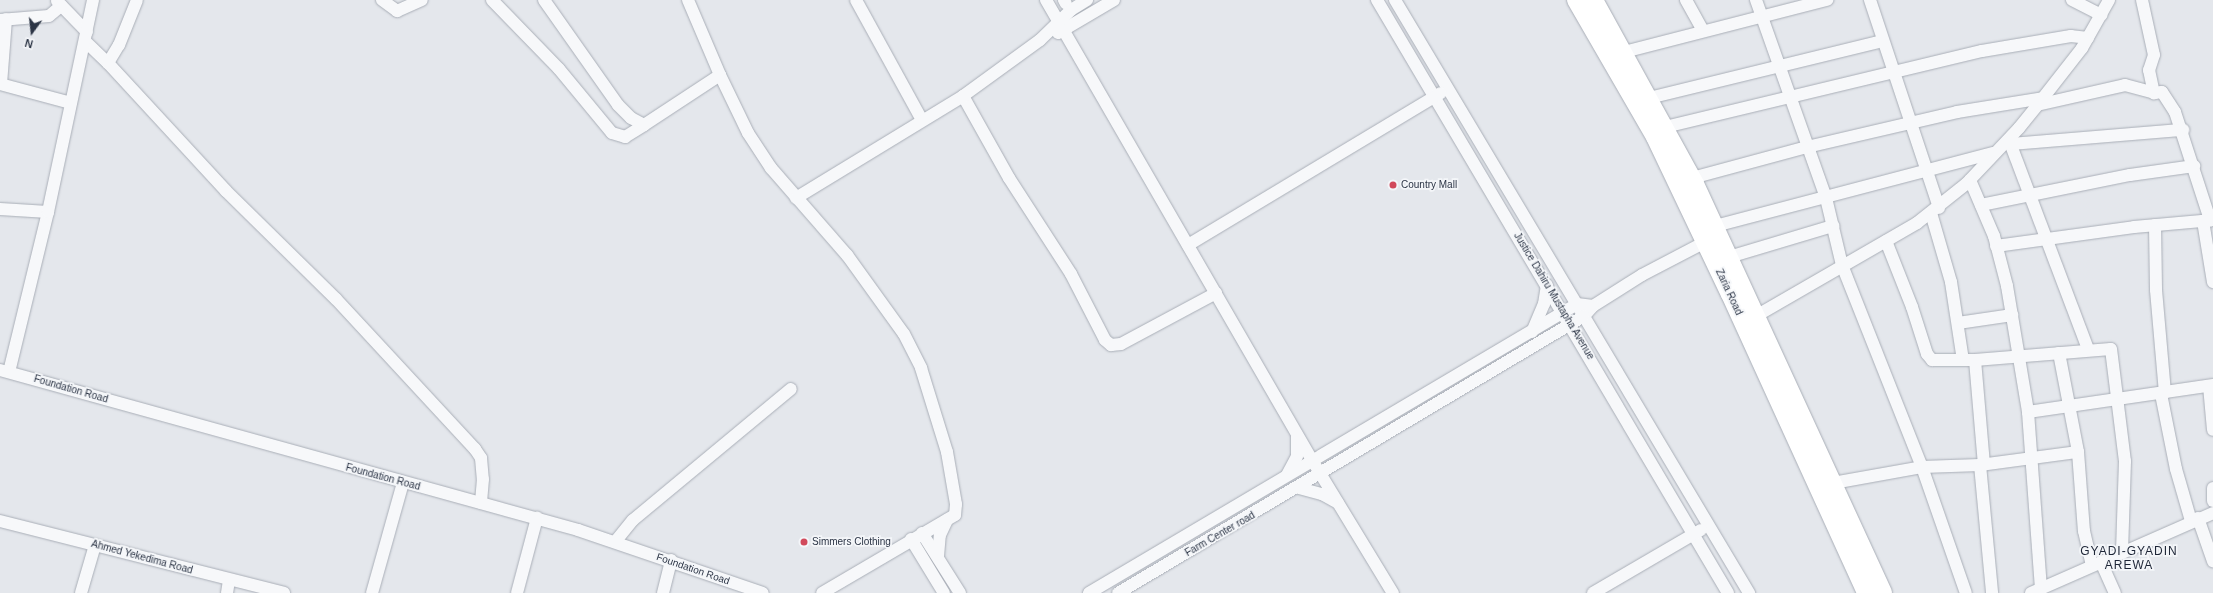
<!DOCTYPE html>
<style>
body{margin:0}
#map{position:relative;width:2213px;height:593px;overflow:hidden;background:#e4e7ec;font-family:Arial,sans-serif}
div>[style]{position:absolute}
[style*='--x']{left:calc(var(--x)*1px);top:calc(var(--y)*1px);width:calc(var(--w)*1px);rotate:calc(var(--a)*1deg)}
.roads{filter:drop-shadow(0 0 1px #a9aeb7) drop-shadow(0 0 1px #a9aeb7)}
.minor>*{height:12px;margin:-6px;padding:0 6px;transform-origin:6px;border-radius:6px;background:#f7f8fa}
.highway>*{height:18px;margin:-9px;padding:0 9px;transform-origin:9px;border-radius:9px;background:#fff}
.dots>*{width:11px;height:11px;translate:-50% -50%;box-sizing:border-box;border:2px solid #f4f6f9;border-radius:50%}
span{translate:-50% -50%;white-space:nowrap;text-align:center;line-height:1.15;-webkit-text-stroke:3.5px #f4f6f9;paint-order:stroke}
.poi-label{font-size:10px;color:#2b3445}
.left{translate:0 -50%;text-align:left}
.street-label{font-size:10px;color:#2b3445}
.quarter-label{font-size:12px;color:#1d2536;letter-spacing:1px}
.north{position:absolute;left:12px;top:12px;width:40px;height:40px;-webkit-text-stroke:3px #f4f6f9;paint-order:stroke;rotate:195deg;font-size:11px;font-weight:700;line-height:16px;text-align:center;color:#2b3445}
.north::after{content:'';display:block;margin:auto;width:14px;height:18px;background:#2b3445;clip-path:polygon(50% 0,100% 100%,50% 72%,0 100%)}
</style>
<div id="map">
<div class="roads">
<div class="minor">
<div style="--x:382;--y:0;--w:19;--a:36"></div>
<div style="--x:397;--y:11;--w:27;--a:-24"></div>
<div style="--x:492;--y:0;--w:96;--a:45.8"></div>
<div style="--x:559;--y:69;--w:83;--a:50.4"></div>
<div style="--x:612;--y:133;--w:14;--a:17"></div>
<div style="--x:625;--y:137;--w:22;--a:-32"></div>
<div style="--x:544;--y:0;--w:128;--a:54.8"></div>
<div style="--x:618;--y:105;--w:18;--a:45"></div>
<div style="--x:631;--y:118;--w:15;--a:28"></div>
<div style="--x:644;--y:125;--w:91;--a:-33.3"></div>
<div style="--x:688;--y:0;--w:82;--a:66.9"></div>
<div style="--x:720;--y:75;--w:64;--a:64.2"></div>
<div style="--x:748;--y:133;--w:42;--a:56.7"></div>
<div style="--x:771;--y:168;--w:116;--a:48.9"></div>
<div style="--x:847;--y:255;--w:97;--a:54.2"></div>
<div style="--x:904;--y:334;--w:38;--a:63"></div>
<div style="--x:921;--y:368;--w:88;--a:72.8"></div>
<div style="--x:947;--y:452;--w:53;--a:80.2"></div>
<div style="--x:956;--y:504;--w:11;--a:95"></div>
<div style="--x:955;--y:515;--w:154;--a:149.6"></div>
<div style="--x:856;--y:0;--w:137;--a:61.2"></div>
<div style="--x:1046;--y:0;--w:531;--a:59.96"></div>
<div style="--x:1312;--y:460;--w:156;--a:58.7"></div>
<div style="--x:1064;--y:0;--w:4;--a:63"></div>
<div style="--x:1377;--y:0;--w:689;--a:59.38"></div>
<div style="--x:1395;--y:0;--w:691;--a:59.16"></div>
<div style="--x:1686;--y:0;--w:35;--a:61"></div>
<div style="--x:1756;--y:0;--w:210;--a:70.5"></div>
<div style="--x:1826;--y:198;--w:69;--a:76.6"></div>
<div style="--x:1842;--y:265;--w:217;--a:68.4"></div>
<div style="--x:1922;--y:467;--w:133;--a:70.8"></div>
<div style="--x:1870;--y:0;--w:219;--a:71.6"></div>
<div style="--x:2072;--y:0;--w:33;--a:27"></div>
<div style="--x:2142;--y:0;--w:56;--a:77.7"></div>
<div style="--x:2154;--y:55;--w:16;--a:108"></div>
<div style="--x:2149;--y:70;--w:24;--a:78"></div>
<div style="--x:2154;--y:93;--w:8;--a:-7"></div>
<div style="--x:2162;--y:92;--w:24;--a:57"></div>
<div style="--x:2175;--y:112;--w:114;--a:72"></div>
<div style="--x:57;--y:1;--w:43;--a:45.9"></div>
<div style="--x:0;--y:20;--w:49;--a:-4.7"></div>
<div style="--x:49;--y:16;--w:16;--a:-40"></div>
<div style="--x:1058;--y:33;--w:65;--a:-30.5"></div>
<div style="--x:85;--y:41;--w:32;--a:44"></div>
<div style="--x:108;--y:63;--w:174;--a:47.3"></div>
<div style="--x:226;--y:191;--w:154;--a:44.5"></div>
<div style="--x:336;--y:299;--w:205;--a:47.2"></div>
<div style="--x:475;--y:449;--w:11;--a:56"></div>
<div style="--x:481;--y:458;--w:21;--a:85"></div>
<div style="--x:483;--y:479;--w:24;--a:95"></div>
<div style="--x:1624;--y:52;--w:210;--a:-14.4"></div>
<div style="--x:108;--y:63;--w:21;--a:-59"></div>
<div style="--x:119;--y:45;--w:48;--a:-68.2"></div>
<div style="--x:0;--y:84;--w:73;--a:15"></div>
<div style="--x:1;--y:84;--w:65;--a:-85.6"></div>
<div style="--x:963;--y:96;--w:94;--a:60.7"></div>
<div style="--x:1009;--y:178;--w:114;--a:57.1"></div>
<div style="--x:1071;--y:274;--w:74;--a:62.7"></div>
<div style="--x:1105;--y:340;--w:8;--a:40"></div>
<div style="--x:1111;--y:345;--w:10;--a:-6"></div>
<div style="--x:1121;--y:344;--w:108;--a:-28.2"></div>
<div style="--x:1649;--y:98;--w:241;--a:-13.7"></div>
<div style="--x:2037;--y:105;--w:90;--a:-12.8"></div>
<div style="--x:2125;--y:85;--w:30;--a:15"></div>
<div style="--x:1665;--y:127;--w:326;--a:-13.5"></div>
<div style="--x:1982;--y:51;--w:90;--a:-9.6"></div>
<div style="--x:2071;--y:36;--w:17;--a:7"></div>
<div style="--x:2009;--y:140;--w:223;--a:69.3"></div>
<div style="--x:2011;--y:144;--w:173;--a:-4.7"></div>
<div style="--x:1692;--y:178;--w:119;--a:-15.1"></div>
<div style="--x:1807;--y:147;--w:154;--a:-13.1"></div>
<div style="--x:1957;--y:112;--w:87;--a:-9.2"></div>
<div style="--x:1970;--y:180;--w:61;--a:66.8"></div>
<div style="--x:1994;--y:236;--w:52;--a:75.4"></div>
<div style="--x:2007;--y:286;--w:128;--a:80.5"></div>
<div style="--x:2028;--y:412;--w:177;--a:85.8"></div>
<div style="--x:796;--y:198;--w:196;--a:-31.4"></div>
<div style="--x:963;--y:96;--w:95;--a:-36"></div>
<div style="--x:1040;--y:40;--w:43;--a:-44.1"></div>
<div style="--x:1071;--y:10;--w:19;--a:-32"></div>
<div style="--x:1981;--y:205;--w:152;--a:-11.4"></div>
<div style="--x:2130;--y:175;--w:65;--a:-8"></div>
<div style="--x:0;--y:209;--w:48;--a:3.6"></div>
<div style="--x:1931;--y:213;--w:72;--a:73.8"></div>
<div style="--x:1951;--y:282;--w:79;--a:81.3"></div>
<div style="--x:2203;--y:221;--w:62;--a:80.7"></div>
<div style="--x:2155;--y:225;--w:65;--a:89.1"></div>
<div style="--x:2156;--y:290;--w:103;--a:85"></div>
<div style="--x:1715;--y:226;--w:288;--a:-14.7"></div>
<div style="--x:1886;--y:241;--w:71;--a:68.5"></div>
<div style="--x:1912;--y:307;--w:49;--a:72.3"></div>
<div style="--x:1927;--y:354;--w:8;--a:50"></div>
<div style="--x:1932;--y:360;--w:43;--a:0"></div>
<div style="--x:1975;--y:360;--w:136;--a:-4.6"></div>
<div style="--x:2111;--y:349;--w:113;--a:82.9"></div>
<div style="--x:2125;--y:461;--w:91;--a:91.9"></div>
<div style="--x:1188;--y:245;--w:295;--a:-31"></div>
<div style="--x:1996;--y:246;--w:139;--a:-7.8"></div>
<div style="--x:2134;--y:227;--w:79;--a:-5.1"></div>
<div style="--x:1729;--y:257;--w:109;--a:-16.6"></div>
<div style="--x:1593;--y:306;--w:58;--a:-32.3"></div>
<div style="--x:1642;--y:275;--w:71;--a:-27.6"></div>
<div style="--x:1756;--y:316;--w:186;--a:-30"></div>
<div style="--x:1917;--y:223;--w:63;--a:-38.5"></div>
<div style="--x:1966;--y:184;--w:77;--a:-46.6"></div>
<div style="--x:2019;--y:128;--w:38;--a:-51"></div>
<div style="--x:2043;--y:98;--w:63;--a:-52"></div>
<div style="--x:2082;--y:48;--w:55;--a:-60.6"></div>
<div style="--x:1958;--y:323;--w:55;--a:-8.4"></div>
<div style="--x:1532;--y:332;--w:30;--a:-67"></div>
<div style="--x:1544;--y:304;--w:19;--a:-81"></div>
<div style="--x:2059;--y:353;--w:101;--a:79.1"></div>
<div style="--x:2078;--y:452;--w:79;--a:85.7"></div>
<div style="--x:2084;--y:531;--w:35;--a:77"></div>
<div style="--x:1975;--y:360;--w:105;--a:85.1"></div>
<div style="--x:0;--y:370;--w:600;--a:15.47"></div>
<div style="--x:578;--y:530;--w:195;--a:18.8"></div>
<div style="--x:9;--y:372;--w:165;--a:-76.3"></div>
<div style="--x:48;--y:212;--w:217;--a:-78"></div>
<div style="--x:2209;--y:386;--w:44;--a:84.8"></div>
<div style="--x:2161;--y:394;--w:76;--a:78.7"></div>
<div style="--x:2176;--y:469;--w:54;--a:73.9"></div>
<div style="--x:2028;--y:412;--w:187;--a:-8.3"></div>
<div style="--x:1980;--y:465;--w:129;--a:84.6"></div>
<div style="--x:1287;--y:475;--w:21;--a:-62"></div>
<div style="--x:1297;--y:456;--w:20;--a:-90"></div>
<div style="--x:1833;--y:483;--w:90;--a:-10.2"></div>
<div style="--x:1922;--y:467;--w:58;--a:-2"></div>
<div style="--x:1980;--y:465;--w:99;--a:-7.6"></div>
<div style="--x:1299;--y:488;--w:24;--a:15"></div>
<div style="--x:1322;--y:494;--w:18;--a:29"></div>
<div style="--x:2213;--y:488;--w:13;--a:90"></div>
<div style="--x:2198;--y:518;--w:46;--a:70.8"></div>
<div style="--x:0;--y:521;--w:293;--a:14.2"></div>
<div style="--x:922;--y:533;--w:71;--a:57.7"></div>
<div style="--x:911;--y:539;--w:63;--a:58.6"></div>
<div style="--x:615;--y:542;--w:28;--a:-51"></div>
<div style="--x:633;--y:520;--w:205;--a:-39.7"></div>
<div style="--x:938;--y:556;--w:21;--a:-85"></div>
<div style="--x:940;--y:535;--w:17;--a:-65"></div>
<div style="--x:2101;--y:562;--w:34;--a:66"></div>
<div style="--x:81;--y:593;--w:50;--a:-73.7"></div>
<div style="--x:227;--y:593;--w:13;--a:-81"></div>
<div style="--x:372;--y:593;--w:114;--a:-74.3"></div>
<div style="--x:517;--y:593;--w:78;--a:-75.1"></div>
<div style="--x:663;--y:593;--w:34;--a:-76"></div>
<div style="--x:1089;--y:593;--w:567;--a:-30.63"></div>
<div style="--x:1577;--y:304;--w:16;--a:7"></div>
<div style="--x:1593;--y:306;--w:13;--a:132"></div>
<div style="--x:1584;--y:316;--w:542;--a:149.27"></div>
<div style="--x:1593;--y:593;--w:125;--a:-30.3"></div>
<div style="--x:2031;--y:593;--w:199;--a:-23.7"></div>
</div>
<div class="highway">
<div style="--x:1576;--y:0;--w:158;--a:60"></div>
<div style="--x:1655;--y:137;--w:174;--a:64.5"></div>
<div style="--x:1730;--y:294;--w:328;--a:65.5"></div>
<div style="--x:1594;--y:0;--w:210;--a:61.2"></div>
<div style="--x:1695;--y:184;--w:450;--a:65.3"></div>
</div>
</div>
<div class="dots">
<div style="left:1393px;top:185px;background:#d1495b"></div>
<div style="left:804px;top:542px;background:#d1495b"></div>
</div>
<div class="poi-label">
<span class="left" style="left:1401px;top:185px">Country Mall</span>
<span class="left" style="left:812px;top:542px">Simmers Clothing</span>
</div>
<div class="street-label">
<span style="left:1729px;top:292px;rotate:65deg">Zaria Road</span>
<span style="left:1554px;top:296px;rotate:59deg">Justice Dahiru Mustapha Avenue</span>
<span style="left:71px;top:389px;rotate:16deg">Foundation Road</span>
<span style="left:383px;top:477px;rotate:15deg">Foundation Road</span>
<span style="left:1220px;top:534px;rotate:-30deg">Farm Center road</span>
<span style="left:142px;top:557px;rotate:15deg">Ahmed Yekedima Road</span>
<span style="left:693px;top:569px;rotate:19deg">Foundation Road</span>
</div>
<div class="quarter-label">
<span style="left:2129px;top:559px">GYADI-GYADIN<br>AREWA</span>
</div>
<div class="north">N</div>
</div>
